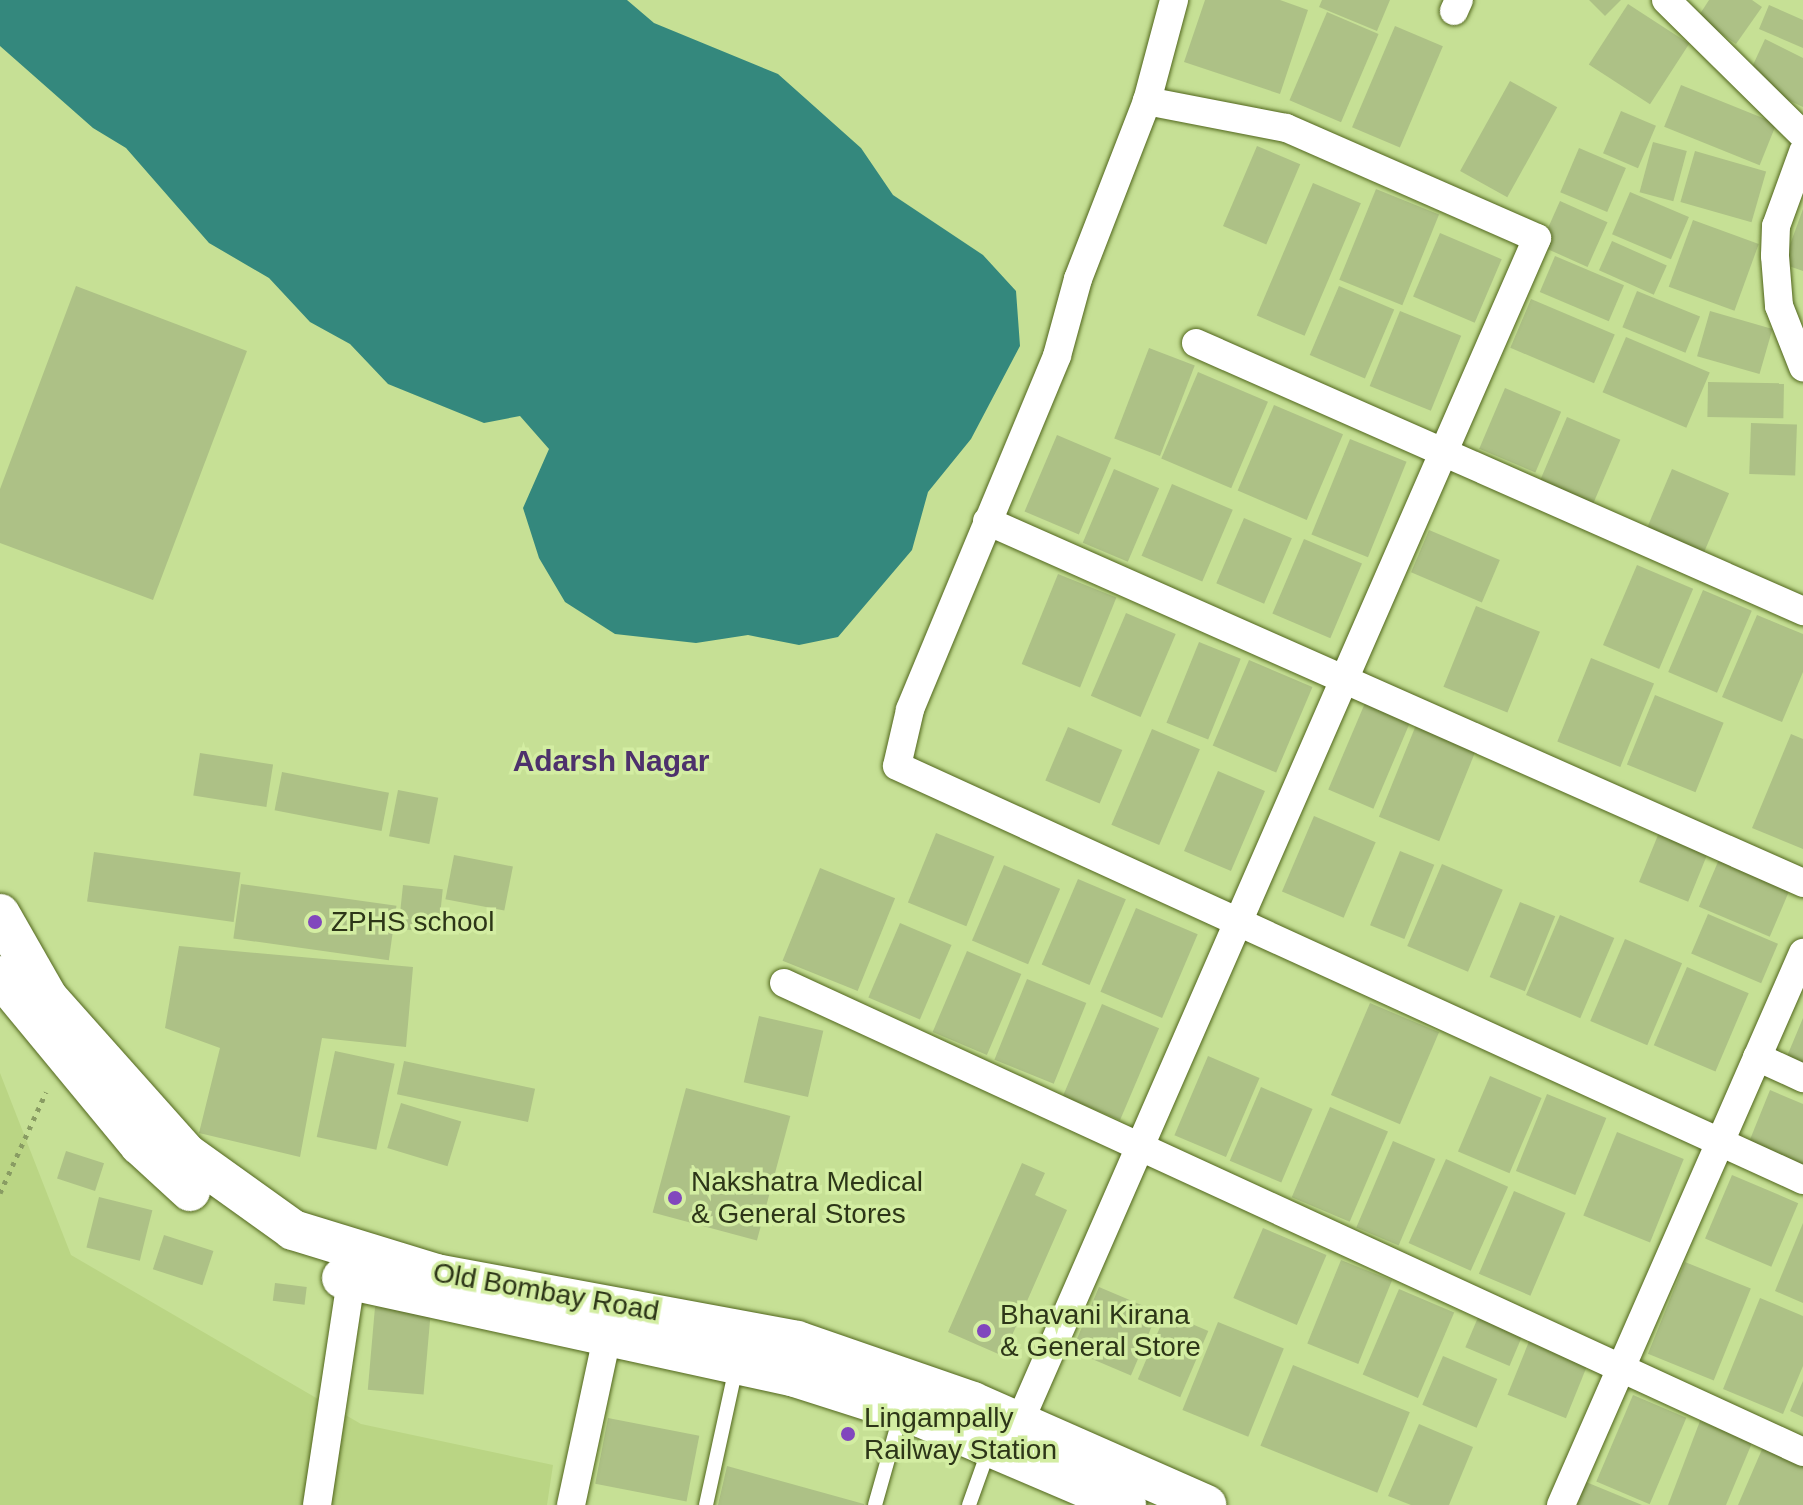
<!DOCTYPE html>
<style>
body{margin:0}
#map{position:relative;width:1803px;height:1505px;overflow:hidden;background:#c6e095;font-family:Helvetica,sans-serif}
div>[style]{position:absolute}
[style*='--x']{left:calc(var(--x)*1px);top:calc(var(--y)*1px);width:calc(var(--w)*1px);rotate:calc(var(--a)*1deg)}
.built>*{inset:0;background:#bad584}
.water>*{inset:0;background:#34887d}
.building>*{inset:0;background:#adc186;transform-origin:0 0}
.path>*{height:5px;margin-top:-2.5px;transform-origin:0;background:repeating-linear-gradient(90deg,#899c63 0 4px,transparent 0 10px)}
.roads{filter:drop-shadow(0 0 2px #51661c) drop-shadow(0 0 2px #51661c)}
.lane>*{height:14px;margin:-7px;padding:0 7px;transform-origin:7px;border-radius:7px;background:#fff}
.street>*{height:28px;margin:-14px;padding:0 14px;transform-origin:14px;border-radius:14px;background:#fff}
.secondary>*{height:40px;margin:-20px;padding:0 20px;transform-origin:20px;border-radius:20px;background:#fff}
.dots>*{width:22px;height:22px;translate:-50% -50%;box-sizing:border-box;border:4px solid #d3eda2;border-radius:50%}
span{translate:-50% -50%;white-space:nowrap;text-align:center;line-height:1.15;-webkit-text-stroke:7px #d3eda2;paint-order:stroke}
.poi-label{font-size:28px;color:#2d3618}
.left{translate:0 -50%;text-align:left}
.street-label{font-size:28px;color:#2d3618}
.neighbourhood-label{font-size:30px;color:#4d316c;font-weight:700}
</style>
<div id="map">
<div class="built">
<div style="clip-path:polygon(0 1073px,71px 1255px,361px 1424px,553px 1465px,547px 1505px,0 1505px)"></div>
</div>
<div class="water">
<div style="clip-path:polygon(0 0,627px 0,654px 23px,778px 74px,861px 148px,893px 195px,983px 255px,1016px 291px,1020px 346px,971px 439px,928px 492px,912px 550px,838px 637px,799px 645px,748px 635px,696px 643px,615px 634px,565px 602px,539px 558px,523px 508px,549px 449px,520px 416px,484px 423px,388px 384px,350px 344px,310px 322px,269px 278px,209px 243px,126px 148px,93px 128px,0 46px)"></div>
</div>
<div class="building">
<div style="clip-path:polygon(1205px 0,1280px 0,1308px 10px,1280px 94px,1184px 62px)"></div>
<div style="clip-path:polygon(1322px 0,1390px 0,1377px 31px,1319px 7px)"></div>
<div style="clip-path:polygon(1589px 0,1621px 0,1605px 16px)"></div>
<div style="clip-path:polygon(1709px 0,1752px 0,1762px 7px,1736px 44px,1698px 17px)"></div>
<div style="left:1628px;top:4px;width:73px;height:72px;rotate:33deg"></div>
<div style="clip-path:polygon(1769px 5px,1803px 20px,1803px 48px,1759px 29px)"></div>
<div style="left:1327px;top:12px;width:56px;height:96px;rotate:23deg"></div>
<div style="left:1395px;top:26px;width:52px;height:110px;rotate:23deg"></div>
<div style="clip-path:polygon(1765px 39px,1803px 58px,1803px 107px,1746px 80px)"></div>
<div style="left:1510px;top:81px;width:54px;height:103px;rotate:29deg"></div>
<div style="left:1681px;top:85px;width:103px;height:45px;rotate:22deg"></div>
<div style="left:1621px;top:111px;width:38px;height:46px;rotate:23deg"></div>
<div style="left:1653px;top:142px;width:35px;height:52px;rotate:15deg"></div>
<div style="left:1257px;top:146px;width:47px;height:87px;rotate:23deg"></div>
<div style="left:1579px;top:148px;width:51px;height:48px;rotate:23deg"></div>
<div style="left:1695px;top:151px;width:74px;height:53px;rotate:16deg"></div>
<div style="left:1313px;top:183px;width:52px;height:144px;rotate:23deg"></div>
<div style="left:1376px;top:189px;width:68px;height:98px;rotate:22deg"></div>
<div style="left:1630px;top:192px;width:64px;height:46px;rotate:23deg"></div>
<div style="left:1560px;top:201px;width:52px;height:49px;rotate:24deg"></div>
<div style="clip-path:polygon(1803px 209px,1803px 271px,1783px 264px)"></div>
<div style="left:1693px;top:220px;width:70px;height:71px;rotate:20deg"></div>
<div style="left:1440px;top:233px;width:67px;height:69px;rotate:23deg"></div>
<div style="left:1612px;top:241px;width:60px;height:32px;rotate:24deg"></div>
<div style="left:1555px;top:256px;width:75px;height:39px;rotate:23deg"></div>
<div style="clip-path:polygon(76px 286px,247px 351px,153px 600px,0 543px,0 489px)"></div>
<div style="left:1339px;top:286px;width:60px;height:75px;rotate:23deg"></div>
<div style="left:1637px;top:291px;width:68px;height:39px;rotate:22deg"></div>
<div style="left:1531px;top:299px;width:91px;height:53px;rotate:23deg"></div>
<div style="left:1400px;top:311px;width:66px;height:81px;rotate:22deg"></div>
<div style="left:1710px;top:311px;width:65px;height:47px;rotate:16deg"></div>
<div style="left:1626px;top:337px;width:91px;height:60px;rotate:23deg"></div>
<div style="left:1149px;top:348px;width:49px;height:97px;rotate:21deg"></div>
<div style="left:1198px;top:372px;width:76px;height:94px;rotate:23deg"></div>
<div style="left:1708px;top:382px;width:76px;height:35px;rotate:1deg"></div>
<div style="left:1505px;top:388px;width:61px;height:66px;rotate:23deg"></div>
<div style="left:1274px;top:405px;width:75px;height:93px;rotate:23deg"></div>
<div style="left:1567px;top:417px;width:58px;height:70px;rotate:23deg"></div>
<div style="left:1751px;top:423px;width:46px;height:51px;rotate:2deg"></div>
<div style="left:1057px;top:435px;width:59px;height:83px;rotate:23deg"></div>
<div style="left:1350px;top:439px;width:61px;height:103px;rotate:22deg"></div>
<div style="left:1114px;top:469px;width:49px;height:80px;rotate:23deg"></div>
<div style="left:1672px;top:469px;width:62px;height:64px;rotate:23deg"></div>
<div style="left:1172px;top:484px;width:66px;height:78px;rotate:23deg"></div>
<div style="left:1244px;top:518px;width:52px;height:71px;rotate:23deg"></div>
<div style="left:1429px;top:530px;width:77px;height:46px;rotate:23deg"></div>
<div style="left:1304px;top:539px;width:63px;height:81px;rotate:23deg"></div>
<div style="left:1637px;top:565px;width:61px;height:87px;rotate:23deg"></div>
<div style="left:1058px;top:574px;width:63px;height:97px;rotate:22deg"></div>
<div style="left:1703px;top:590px;width:53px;height:89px;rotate:23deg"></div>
<div style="left:1476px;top:606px;width:69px;height:87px;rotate:22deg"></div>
<div style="left:1126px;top:613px;width:54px;height:90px;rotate:23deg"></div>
<div style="clip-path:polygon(1757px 615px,1803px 634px,1803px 672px,1782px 722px,1722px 697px)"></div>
<div style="left:1199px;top:642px;width:45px;height:87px;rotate:22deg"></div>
<div style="left:1591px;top:658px;width:68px;height:90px;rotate:22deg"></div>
<div style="left:1249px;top:660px;width:69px;height:93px;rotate:23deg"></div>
<div style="left:1655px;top:695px;width:74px;height:75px;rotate:22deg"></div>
<div style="left:1365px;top:703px;width:49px;height:94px;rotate:23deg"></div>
<div style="left:1416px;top:725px;width:65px;height:99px;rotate:22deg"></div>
<div style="left:1068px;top:727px;width:59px;height:58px;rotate:23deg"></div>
<div style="left:1152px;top:729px;width:52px;height:104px;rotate:23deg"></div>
<div style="clip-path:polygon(1791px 734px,1803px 739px,1803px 849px,1752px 828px)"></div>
<div style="left:200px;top:753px;width:74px;height:43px;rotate:9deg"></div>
<div style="left:1218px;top:771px;width:51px;height:87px;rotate:23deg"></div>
<div style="left:282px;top:772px;width:109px;height:39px;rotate:11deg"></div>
<div style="left:398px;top:790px;width:41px;height:47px;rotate:11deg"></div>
<div style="left:1314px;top:816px;width:67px;height:82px;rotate:23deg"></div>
<div style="left:1660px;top:830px;width:53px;height:56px;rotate:22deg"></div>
<div style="left:936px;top:833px;width:63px;height:75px;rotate:22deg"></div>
<div style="left:1400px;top:851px;width:37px;height:80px;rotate:22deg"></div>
<div style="left:94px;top:852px;width:148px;height:50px;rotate:8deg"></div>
<div style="left:454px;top:855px;width:60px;height:45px;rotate:11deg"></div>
<div style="left:1720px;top:857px;width:77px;height:54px;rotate:23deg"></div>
<div style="left:1442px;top:864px;width:66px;height:89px;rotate:23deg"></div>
<div style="left:1004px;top:865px;width:61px;height:82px;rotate:23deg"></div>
<div style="left:820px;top:868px;width:81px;height:100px;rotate:22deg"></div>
<div style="left:1078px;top:879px;width:52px;height:93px;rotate:23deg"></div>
<div style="left:241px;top:884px;width:157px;height:55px;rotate:8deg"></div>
<div style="left:403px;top:885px;width:40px;height:44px;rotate:6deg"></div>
<div style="left:1520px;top:902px;width:38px;height:81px;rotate:22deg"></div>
<div style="left:1136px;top:908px;width:67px;height:91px;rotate:23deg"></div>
<div style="left:1708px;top:914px;width:76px;height:43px;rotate:23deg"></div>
<div style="left:1560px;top:915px;width:59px;height:87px;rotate:23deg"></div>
<div style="left:900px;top:923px;width:56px;height:81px;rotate:23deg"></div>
<div style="left:1625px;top:939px;width:62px;height:89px;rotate:23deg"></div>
<div style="clip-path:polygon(179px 946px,413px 967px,406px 1047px,322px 1038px,300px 1157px,199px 1133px,220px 1048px,165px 1028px)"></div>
<div style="left:967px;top:951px;width:59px;height:88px;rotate:23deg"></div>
<div style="left:1687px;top:967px;width:67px;height:85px;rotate:23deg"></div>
<div style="left:1027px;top:979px;width:64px;height:87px;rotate:22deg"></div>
<div style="left:1370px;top:1003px;width:75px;height:100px;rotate:23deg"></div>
<div style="left:1102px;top:1004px;width:62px;height:100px;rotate:23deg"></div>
<div style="left:759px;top:1016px;width:66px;height:68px;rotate:13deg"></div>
<div style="clip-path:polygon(1803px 1018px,1803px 1068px,1785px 1061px)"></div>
<div style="left:335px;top:1051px;width:61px;height:88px;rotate:12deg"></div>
<div style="left:1208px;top:1056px;width:56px;height:86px;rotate:23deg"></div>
<div style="left:404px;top:1061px;width:134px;height:34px;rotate:12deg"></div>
<div style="left:1490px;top:1076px;width:56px;height:82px;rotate:23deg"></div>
<div style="left:1261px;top:1087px;width:56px;height:80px;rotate:23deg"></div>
<div style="left:686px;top:1088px;width:108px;height:129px;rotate:15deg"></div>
<div style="clip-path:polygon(1770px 1090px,1803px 1104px,1803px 1165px,1749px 1142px)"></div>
<div style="left:1547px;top:1094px;width:64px;height:83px;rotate:22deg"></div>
<div style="left:401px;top:1103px;width:63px;height:47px;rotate:17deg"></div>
<div style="left:1330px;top:1107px;width:63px;height:98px;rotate:23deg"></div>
<div style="left:1617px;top:1132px;width:72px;height:90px;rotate:22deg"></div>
<div style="left:1393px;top:1141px;width:46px;height:94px;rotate:23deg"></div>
<div style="left:66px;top:1151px;width:40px;height:29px;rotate:18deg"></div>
<div style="left:1446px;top:1159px;width:68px;height:92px;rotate:24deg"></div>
<div style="clip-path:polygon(1022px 1163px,1045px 1173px,1035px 1195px,1067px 1210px,1003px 1356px,948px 1332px)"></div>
<div style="left:1732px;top:1175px;width:72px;height:69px;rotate:23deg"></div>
<div style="left:1514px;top:1191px;width:56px;height:90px;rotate:23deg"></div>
<div style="left:99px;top:1197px;width:55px;height:52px;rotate:14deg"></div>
<div style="clip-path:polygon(1803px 1223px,1803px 1303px,1775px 1291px)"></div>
<div style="left:1263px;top:1228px;width:69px;height:76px;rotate:23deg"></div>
<div style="left:164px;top:1235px;width:52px;height:36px;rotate:18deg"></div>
<div style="left:1341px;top:1260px;width:55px;height:90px;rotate:22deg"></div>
<div style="left:1685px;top:1262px;width:71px;height:99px;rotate:22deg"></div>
<div style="left:275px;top:1283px;width:32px;height:18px;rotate:7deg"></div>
<div style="left:1099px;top:1287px;width:64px;height:69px;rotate:23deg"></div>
<div style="left:1399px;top:1289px;width:60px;height:93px;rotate:23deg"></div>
<div style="clip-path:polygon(1760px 1298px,1803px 1316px,1803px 1366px,1783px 1414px,1723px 1389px)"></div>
<div style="left:375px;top:1307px;width:56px;height:83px;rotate:5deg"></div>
<div style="left:1166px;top:1313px;width:46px;height:72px;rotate:23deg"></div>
<div style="left:1479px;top:1315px;width:48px;height:35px;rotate:23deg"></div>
<div style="left:1218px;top:1322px;width:71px;height:95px;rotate:22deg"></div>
<div style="left:1530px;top:1339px;width:63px;height:60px;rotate:22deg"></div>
<div style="left:1443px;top:1356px;width:59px;height:53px;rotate:23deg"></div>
<div style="left:1293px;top:1365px;width:126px;height:87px;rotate:22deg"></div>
<div style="clip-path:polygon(1803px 1381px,1803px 1417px,1790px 1411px)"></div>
<div style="left:1633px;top:1395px;width:58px;height:94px;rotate:23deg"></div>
<div style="left:608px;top:1418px;width:93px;height:67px;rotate:11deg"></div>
<div style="clip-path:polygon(1700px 1421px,1752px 1443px,1726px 1505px,1668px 1505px)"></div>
<div style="clip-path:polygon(1419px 1424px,1473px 1447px,1449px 1505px,1411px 1505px,1388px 1496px)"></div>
<div style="clip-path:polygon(1763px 1447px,1803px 1464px,1803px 1505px,1738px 1505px)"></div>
<div style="clip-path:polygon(727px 1466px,864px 1504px,864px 1505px,718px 1505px)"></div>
<div style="clip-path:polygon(1586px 1482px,1642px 1505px,1577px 1505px)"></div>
</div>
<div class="path">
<div style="--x:0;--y:1193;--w:111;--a:-65.5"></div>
</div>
<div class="roads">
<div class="lane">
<div style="--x:706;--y:1505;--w:141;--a:-77.7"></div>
<div style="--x:875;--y:1505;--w:96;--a:-74.2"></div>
<div style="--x:969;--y:1505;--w:59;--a:-70.3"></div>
</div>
<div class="street">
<div style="--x:1666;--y:0;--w:192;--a:44.6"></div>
<div style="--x:1454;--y:11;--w:12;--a:-66"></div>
<div style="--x:1147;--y:101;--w:191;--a:111.2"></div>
<div style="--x:1078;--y:279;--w:80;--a:105.3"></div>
<div style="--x:1057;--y:356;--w:383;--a:112.6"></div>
<div style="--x:910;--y:710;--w:57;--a:103.1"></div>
<div style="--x:897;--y:766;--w:996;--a:24.56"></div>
<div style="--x:1803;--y:152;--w:79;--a:110"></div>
<div style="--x:1776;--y:226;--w:30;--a:92"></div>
<div style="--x:1775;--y:256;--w:50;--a:85.4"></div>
<div style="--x:1779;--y:306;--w:66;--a:68.5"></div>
<div style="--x:1196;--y:343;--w:664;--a:23.82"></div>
<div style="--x:987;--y:521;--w:893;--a:23.92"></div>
<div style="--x:784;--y:983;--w:1122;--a:24.71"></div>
<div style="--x:1757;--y:1057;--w:51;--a:24.5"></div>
<div style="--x:1020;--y:1421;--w:1291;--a:-66.39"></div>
<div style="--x:1537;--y:238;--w:274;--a:-156.3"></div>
<div style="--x:1286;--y:128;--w:142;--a:-169"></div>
<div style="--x:1147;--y:101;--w:105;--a:-75"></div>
<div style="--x:317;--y:1505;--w:227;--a:-81.4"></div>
<div style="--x:571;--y:1505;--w:172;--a:-77.9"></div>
<div style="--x:1561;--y:1505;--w:603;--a:-66.33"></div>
</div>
<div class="secondary">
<div style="--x:0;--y:914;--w:97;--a:60.3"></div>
<div style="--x:48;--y:998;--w:209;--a:48.3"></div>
<div style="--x:187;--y:1154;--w:130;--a:35.6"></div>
<div style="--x:293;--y:1230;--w:150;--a:17.1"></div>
<div style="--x:436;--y:1274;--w:367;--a:10.5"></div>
<div style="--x:797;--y:1341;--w:186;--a:19.1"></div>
<div style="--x:973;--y:1402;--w:255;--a:23.8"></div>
<div style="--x:0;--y:976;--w:219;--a:50.4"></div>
<div style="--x:140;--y:1145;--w:68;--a:42.6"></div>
<div style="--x:342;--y:1278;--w:464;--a:12.3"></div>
<div style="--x:795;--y:1377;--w:131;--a:17.7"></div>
<div style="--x:920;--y:1417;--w:224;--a:23.1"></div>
</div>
</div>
<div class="dots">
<div style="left:315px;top:922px;background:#8147bd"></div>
<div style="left:675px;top:1198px;background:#8147bd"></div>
<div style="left:984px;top:1331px;background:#8147bd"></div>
<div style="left:848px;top:1434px;background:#8147bd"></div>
</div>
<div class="poi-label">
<span class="left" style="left:331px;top:922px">ZPHS school</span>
<span class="left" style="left:691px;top:1198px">Nakshatra Medical<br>&amp; General Stores</span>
<span class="left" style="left:1000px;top:1331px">Bhavani Kirana<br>&amp; General Store</span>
<span class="left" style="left:864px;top:1434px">Lingampally<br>Railway Station</span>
</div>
<div class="street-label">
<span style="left:546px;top:1292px;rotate:10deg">Old Bombay Road</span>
</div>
<div class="neighbourhood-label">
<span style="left:611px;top:761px">Adarsh Nagar</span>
</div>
</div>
